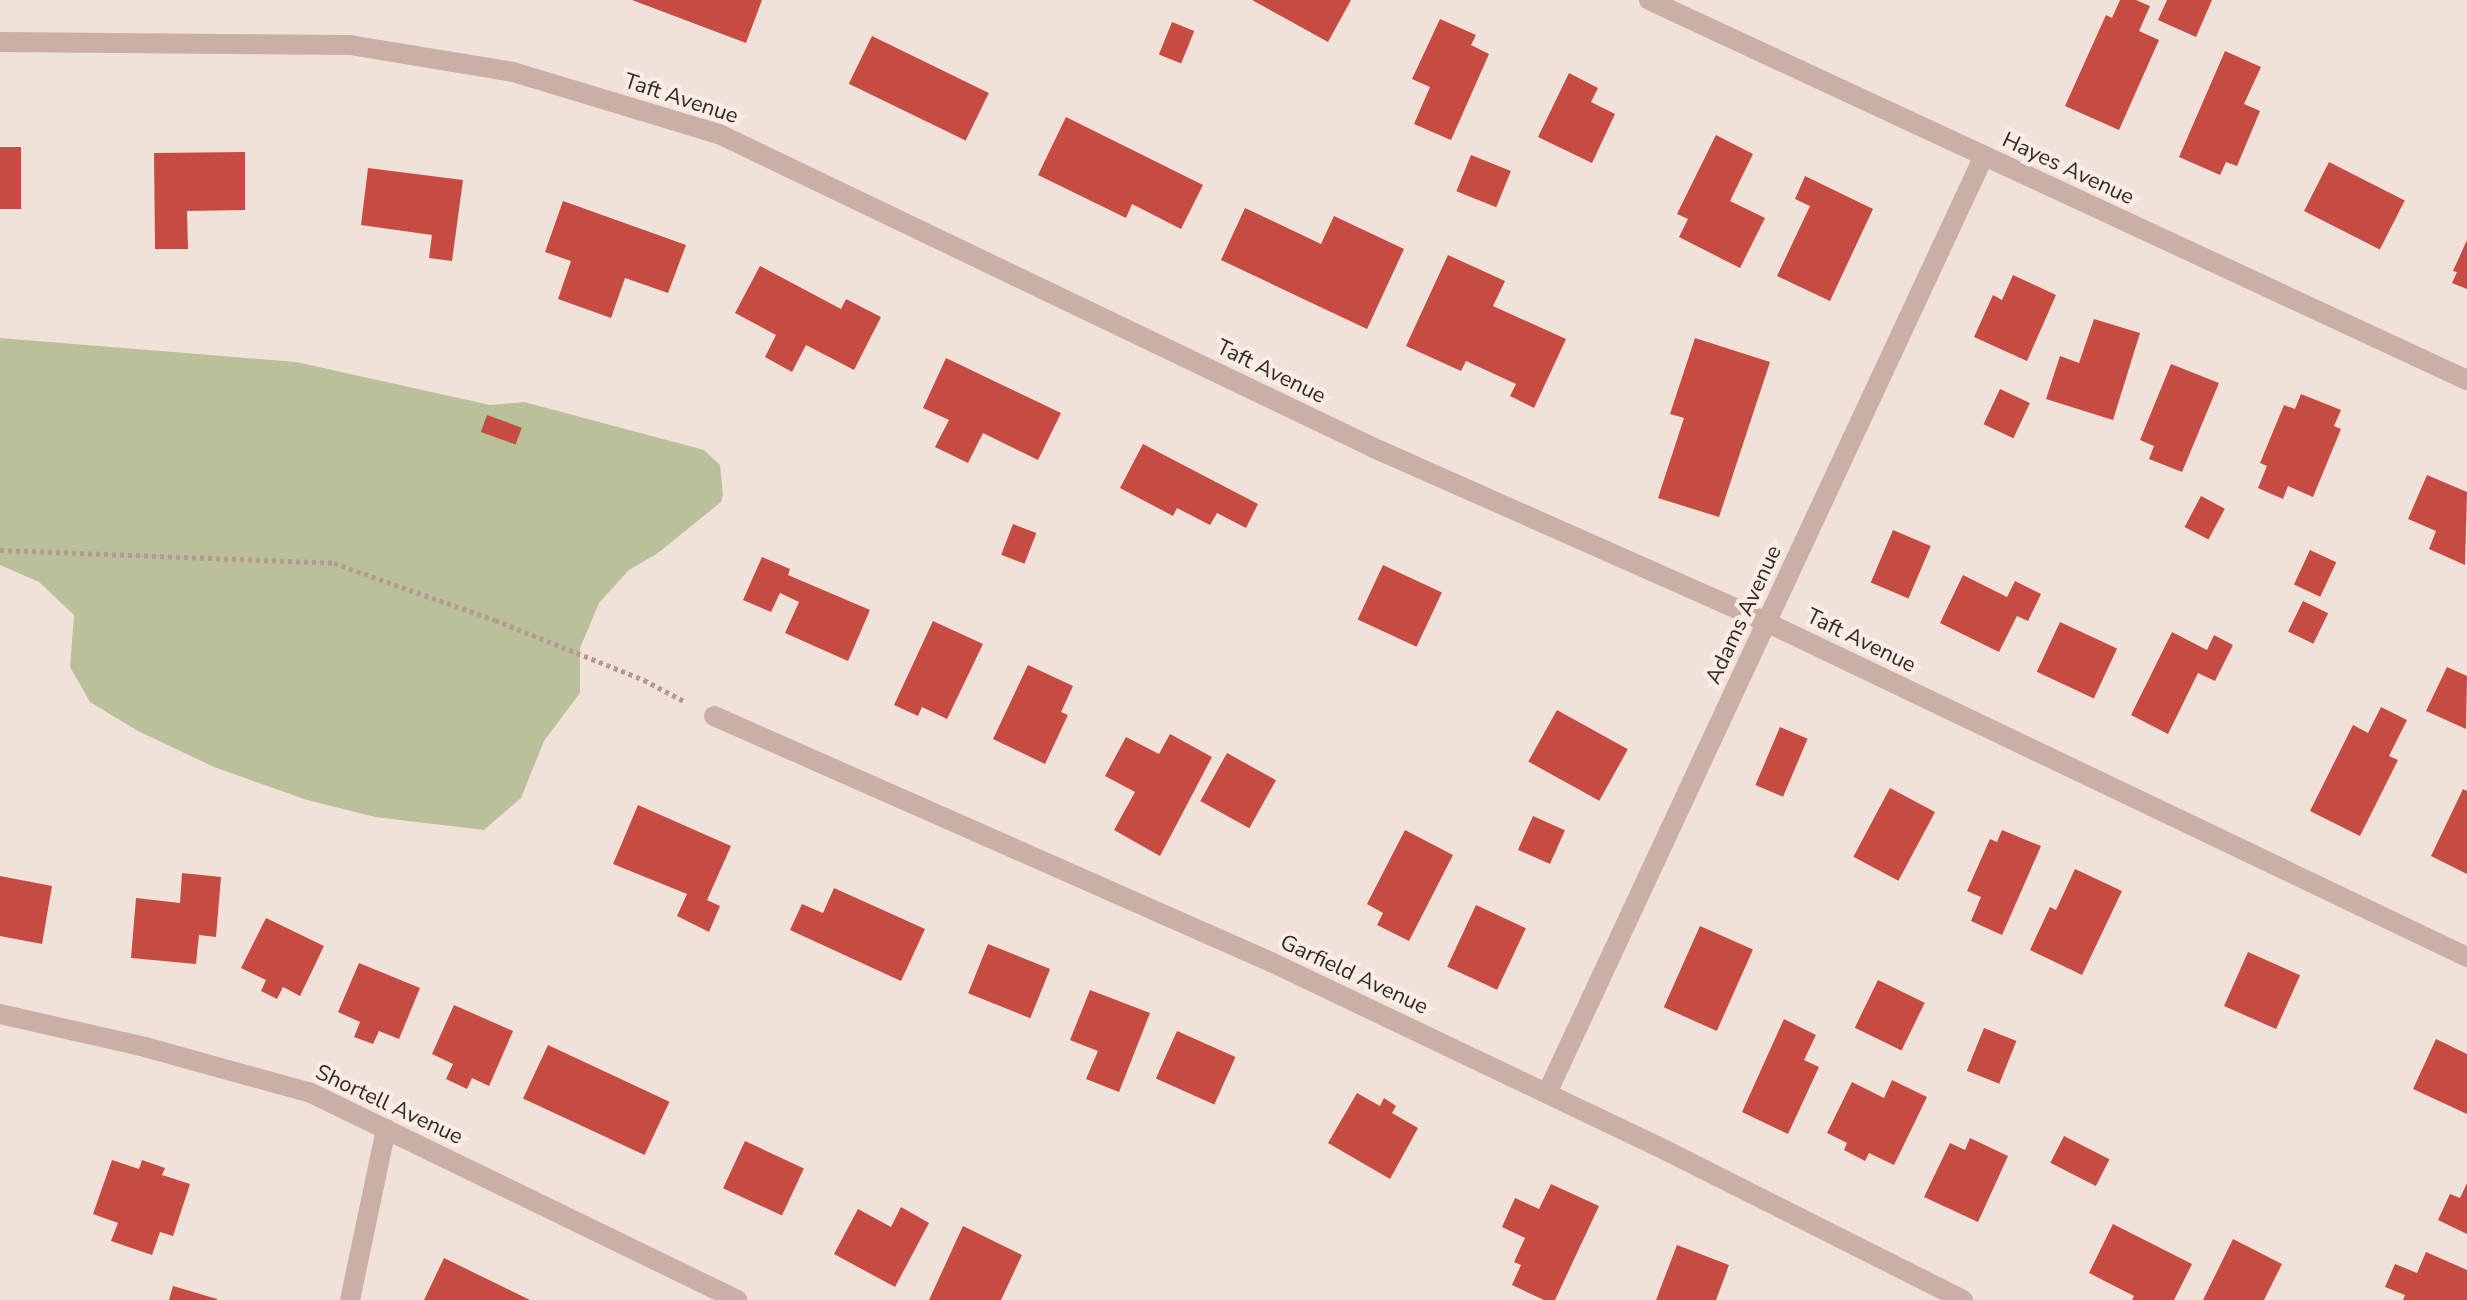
<!DOCTYPE html>
<style>
body{margin:0}
#map{position:relative;width:2467px;height:1300px;overflow:hidden;background:#f1e2d9;font-family:"Nunito Sans",sans-serif}
div>[style]{position:absolute}
[style*='--x']{left:calc(var(--x)*1px);top:calc(var(--y)*1px);width:calc(var(--w)*1px);rotate:calc(var(--a)*1deg)}
.green>*{inset:0;background:#bac09a}
.building>*{inset:0;background:#c64b43;transform-origin:0 0}
.path>*{height:5px;margin-top:-2.5px;transform-origin:0;background:repeating-linear-gradient(90deg,#b59990 0 4px,transparent 0 8px)}
.service>*{height:20px;margin:-10px;padding:0 10px;transform-origin:10px;border-radius:10px;background:#c9afa5}
.minor>*{height:20px;margin:-10px;padding:0 10px;transform-origin:10px;border-radius:10px;background:#c9afa5}
span{translate:-50% -50%;white-space:nowrap;text-align:center;line-height:1.15;-webkit-text-stroke:8px #f9ede6;paint-order:stroke}
.street-label{font-size:22px;color:#352927}
</style>
<div id="map">
<div class="green">
<div style="clip-path:polygon(0 338px,296px 362px,490px 405px,524px 402px,704px 450px,720px 465px,723px 495px,721px 502px,658px 553px,629px 570px,599px 603px,580px 648px,580px 693px,544px 741px,521px 798px,484px 830px,375px 817px,307px 800px,214px 767px,138px 731px,90px 702px,70px 667px,74px 615px,39px 582px,0 565px)"></div>
</div>
<div class="building">
<div style="clip-path:polygon(632px 0,762px 0,746px 43px)"></div>
<div style="clip-path:polygon(1252px 0,1351px 0,1328px 42px)"></div>
<div style="clip-path:polygon(2120px 0,2136px 0,2150px 6px,2139px 31px,2159px 40px,2119px 130px,2065px 106px,2106px 15px,2112px 18px)"></div>
<div style="clip-path:polygon(2167px 0,2212px 0,2196px 37px,2158px 20px)"></div>
<div style="clip-path:polygon(1440px 19px,1476px 35px,1471px 45px,1489px 54px,1451px 140px,1414px 124px,1430px 87px,1412px 79px)"></div>
<div style="left:1172px;top:22px;width:24px;height:35px;rotate:22deg"></div>
<div style="left:872px;top:36px;width:130px;height:53px;rotate:26deg"></div>
<div style="clip-path:polygon(2225px 51px,2261px 67px,2244px 104px,2260px 111px,2237px 166px,2226px 162px,2220px 175px,2179px 157px)"></div>
<div style="clip-path:polygon(1569px 73px,1598px 88px,1591px 102px,1615px 114px,1592px 163px,1538px 137px)"></div>
<div style="clip-path:polygon(1066px 117px,1203px 185px,1181px 229px,1132px 204px,1126px 218px,1038px 175px)"></div>
<div style="clip-path:polygon(1716px 135px,1753px 154px,1730px 201px,1765px 218px,1740px 268px,1679px 237px,1688px 219px,1677px 214px)"></div>
<div style="left:0;top:147px;width:21px;height:62px"></div>
<div style="clip-path:polygon(245px 152px,245px 210px,187px 211px,188px 249px,155px 249px,154px 153px)"></div>
<div style="left:1471px;top:155px;width:43px;height:39px;rotate:22deg"></div>
<div style="left:2329px;top:162px;width:85px;height:55px;rotate:27deg"></div>
<div style="clip-path:polygon(368px 168px,463px 180px,452px 261px,429px 258px,432px 235px,361px 225px)"></div>
<div style="clip-path:polygon(1805px 176px,1873px 209px,1830px 301px,1777px 276px,1810px 206px,1795px 199px)"></div>
<div style="clip-path:polygon(563px 201px,686px 245px,668px 293px,625px 278px,611px 318px,558px 299px,571px 261px,545px 252px)"></div>
<div style="clip-path:polygon(1245px 208px,1321px 244px,1334px 216px,1404px 249px,1367px 329px,1221px 260px)"></div>
<div style="clip-path:polygon(2467px 240px,2467px 289px,2452px 283px,2457px 272px,2453px 271px)"></div>
<div style="clip-path:polygon(1448px 255px,1505px 281px,1493px 306px,1566px 339px,1534px 408px,1510px 396px,1516px 384px,1466px 361px,1461px 371px,1406px 346px)"></div>
<div style="clip-path:polygon(760px 266px,841px 309px,846px 299px,881px 317px,854px 370px,806px 345px,792px 372px,765px 357px,776px 335px,735px 313px)"></div>
<div style="clip-path:polygon(2013px 275px,2056px 295px,2027px 361px,1974px 337px,1993px 295px,2002px 300px)"></div>
<div style="clip-path:polygon(2094px 319px,2140px 333px,2113px 420px,2046px 399px,2060px 356px,2079px 363px)"></div>
<div style="clip-path:polygon(1695px 338px,1770px 362px,1719px 517px,1658px 498px,1684px 418px,1670px 414px)"></div>
<div style="clip-path:polygon(946px 358px,1061px 413px,1038px 460px,983px 433px,968px 463px,935px 447px,949px 420px,923px 408px)"></div>
<div style="clip-path:polygon(2171px 364px,2219px 383px,2182px 472px,2149px 459px,2154px 446px,2140px 440px)"></div>
<div style="left:2000px;top:389px;width:33px;height:39px;rotate:25deg"></div>
<div style="clip-path:polygon(2301px 394px,2341px 410px,2334px 426px,2341px 429px,2313px 497px,2288px 486px,2283px 499px,2258px 488px,2267px 466px,2260px 463px,2284px 405px,2295px 409px)"></div>
<div style="left:487px;top:415px;width:37px;height:18px;rotate:20deg"></div>
<div style="clip-path:polygon(1143px 444px,1258px 504px,1246px 528px,1217px 513px,1210px 525px,1177px 508px,1173px 516px,1120px 488px)"></div>
<div style="clip-path:polygon(2427px 475px,2467px 492px,2465px 565px,2429px 549px,2436px 531px,2408px 519px)"></div>
<div style="left:2201px;top:496px;width:27px;height:35px;rotate:28deg"></div>
<div style="left:1013px;top:524px;width:25px;height:33px;rotate:21deg"></div>
<div style="left:1893px;top:530px;width:41px;height:57px;rotate:23deg"></div>
<div style="left:2310px;top:550px;width:29px;height:38px;rotate:25deg"></div>
<div style="clip-path:polygon(762px 557px,790px 569px,788px 575px,870px 610px,848px 661px,785px 633px,799px 602px,780px 593px,771px 612px,743px 600px)"></div>
<div style="left:1383px;top:565px;width:65px;height:60px;rotate:25deg"></div>
<div style="clip-path:polygon(1963px 575px,2007px 597px,2015px 581px,2041px 594px,2028px 621px,2017px 616px,1999px 652px,1940px 623px)"></div>
<div style="left:2303px;top:601px;width:28px;height:34px;rotate:26deg"></div>
<div style="clip-path:polygon(933px 621px,983px 644px,947px 719px,922px 707px,918px 716px,894px 705px)"></div>
<div style="left:2060px;top:622px;width:63px;height:55px;rotate:25deg"></div>
<div style="clip-path:polygon(2172px 632px,2207px 650px,2214px 635px,2233px 645px,2215px 681px,2198px 673px,2168px 734px,2131px 715px)"></div>
<div style="clip-path:polygon(1028px 665px,1073px 686px,1061px 712px,1068px 715px,1045px 764px,993px 739px)"></div>
<div style="clip-path:polygon(2447px 667px,2467px 676px,2466px 729px,2426px 711px)"></div>
<div style="clip-path:polygon(2381px 707px,2407px 720px,2389px 756px,2398px 760px,2360px 836px,2310px 811px,2353px 725px,2368px 733px)"></div>
<div style="left:1557px;top:710px;width:81px;height:59px;rotate:29deg"></div>
<div style="left:1780px;top:727px;width:30px;height:63px;rotate:23deg"></div>
<div style="clip-path:polygon(1170px 734px,1212px 757px,1160px 856px,1114px 830px,1135px 792px,1105px 776px,1126px 737px,1159px 754px)"></div>
<div style="left:1227px;top:753px;width:56px;height:55px;rotate:29deg"></div>
<div style="left:1890px;top:788px;width:51px;height:78px;rotate:28deg"></div>
<div style="clip-path:polygon(2463px 789px,2467px 791px,2467px 874px,2431px 856px)"></div>
<div style="clip-path:polygon(638px 805px,731px 846px,707px 900px,720px 906px,709px 932px,677px 916px,687px 894px,613px 864px)"></div>
<div style="left:1533px;top:816px;width:35px;height:37px;rotate:24deg"></div>
<div style="clip-path:polygon(1405px 830px,1453px 855px,1409px 941px,1377px 925px,1383px 913px,1367px 904px)"></div>
<div style="clip-path:polygon(2002px 830px,2041px 846px,2002px 935px,1971px 921px,1981px 897px,1967px 891px,1990px 839px,1997px 842px)"></div>
<div style="clip-path:polygon(2075px 869px,2122px 891px,2082px 975px,2030px 950px,2050px 907px,2056px 910px)"></div>
<div style="clip-path:polygon(182px 873px,221px 877px,216px 937px,199px 935px,196px 964px,131px 958px,136px 898px,180px 903px)"></div>
<div style="clip-path:polygon(0 876px,52px 886px,42px 944px,0 936px)"></div>
<div style="clip-path:polygon(834px 888px,925px 929px,901px 981px,790px 930px,802px 904px,823px 913px)"></div>
<div style="left:1476px;top:905px;width:55px;height:68px;rotate:25deg"></div>
<div style="clip-path:polygon(266px 918px,324px 946px,300px 996px,283px 987px,277px 999px,261px 991px,266px 980px,241px 968px)"></div>
<div style="left:1700px;top:926px;width:58px;height:89px;rotate:24deg"></div>
<div style="left:988px;top:944px;width:67px;height:53px;rotate:22deg"></div>
<div style="left:2248px;top:952px;width:57px;height:59px;rotate:24deg"></div>
<div style="clip-path:polygon(359px 963px,420px 988px,399px 1039px,379px 1031px,373px 1044px,354px 1037px,360px 1022px,338px 1012px)"></div>
<div style="left:1878px;top:980px;width:52px;height:53px;rotate:26deg"></div>
<div style="clip-path:polygon(1090px 990px,1150px 1013px,1119px 1092px,1086px 1079px,1098px 1051px,1070px 1040px)"></div>
<div style="clip-path:polygon(454px 1005px,513px 1031px,489px 1086px,472px 1078px,467px 1089px,446px 1079px,453px 1064px,432px 1054px)"></div>
<div style="clip-path:polygon(1784px 1019px,1816px 1035px,1804px 1060px,1819px 1067px,1788px 1134px,1742px 1112px)"></div>
<div style="left:1984px;top:1028px;width:35px;height:46px;rotate:22deg"></div>
<div style="left:1177px;top:1031px;width:64px;height:52px;rotate:24deg"></div>
<div style="clip-path:polygon(2436px 1039px,2467px 1054px,2467px 1114px,2413px 1089px)"></div>
<div style="left:548px;top:1045px;width:134px;height:59px;rotate:25deg"></div>
<div style="clip-path:polygon(1892px 1080px,1927px 1097px,1894px 1165px,1869px 1153px,1865px 1161px,1844px 1150px,1847px 1143px,1827px 1133px,1852px 1082px,1884px 1098px)"></div>
<div style="clip-path:polygon(1357px 1093px,1380px 1106px,1384px 1098px,1396px 1106px,1392px 1113px,1418px 1128px,1390px 1179px,1328px 1143px)"></div>
<div style="left:2064px;top:1136px;width:51px;height:30px;rotate:27deg"></div>
<div style="clip-path:polygon(1970px 1138px,2008px 1156px,1978px 1222px,1924px 1197px,1950px 1143px,1965px 1150px)"></div>
<div style="left:745px;top:1141px;width:65px;height:52px;rotate:25deg"></div>
<div style="clip-path:polygon(112px 1160px,139px 1169px,142px 1160px,165px 1168px,162px 1175px,190px 1184px,173px 1236px,160px 1232px,152px 1255px,111px 1241px,118px 1223px,93px 1214px)"></div>
<div style="clip-path:polygon(2467px 1183px,2467px 1234px,2438px 1220px,2450px 1194px,2460px 1198px)"></div>
<div style="clip-path:polygon(1551px 1184px,1599px 1206px,1555px 1300px,1544px 1300px,1512px 1285px,1521px 1265px,1514px 1262px,1525px 1238px,1502px 1227px,1515px 1198px,1539px 1209px)"></div>
<div style="clip-path:polygon(901px 1207px,929px 1223px,895px 1287px,834px 1254px,858px 1209px,891px 1227px)"></div>
<div style="clip-path:polygon(2113px 1224px,2192px 1264px,2174px 1300px,2132px 1300px,2134px 1296px,2089px 1273px)"></div>
<div style="clip-path:polygon(963px 1226px,1022px 1255px,1001px 1300px,929px 1300px)"></div>
<div style="clip-path:polygon(2233px 1239px,2282px 1264px,2264px 1300px,2203px 1300px)"></div>
<div style="clip-path:polygon(1677px 1245px,1729px 1265px,1716px 1300px,1656px 1300px)"></div>
<div style="clip-path:polygon(2426px 1252px,2467px 1270px,2467px 1300px,2403px 1300px,2405px 1295px,2385px 1287px,2395px 1264px,2417px 1273px)"></div>
<div style="clip-path:polygon(444px 1258px,530px 1300px,424px 1300px)"></div>
<div style="clip-path:polygon(173px 1286px,217px 1299px,217px 1300px,169px 1300px)"></div>
</div>
<div class="path">
<div style="--x:0;--y:550;--w:334;--a:2.2"></div>
<div style="--x:334;--y:563;--w:171;--a:19.5"></div>
<div style="--x:495;--y:620;--w:161;--a:21.9"></div>
<div style="--x:644;--y:680;--w:45;--a:27.7"></div>
</div>
<div class="service">
<div style="--x:350;--y:1300;--w:175;--a:-78.1"></div>
</div>
<div class="minor">
<div style="--x:1649;--y:0;--w:902;--a:24.92"></div>
<div style="--x:0;--y:42;--w:350;--a:0.5"></div>
<div style="--x:350;--y:45;--w:165;--a:9.4"></div>
<div style="--x:513;--y:72;--w:215;--a:16.8"></div>
<div style="--x:719;--y:134;--w:726;--a:25.61"></div>
<div style="--x:1374;--y:448;--w:429;--a:23.9"></div>
<div style="--x:1766;--y:622;--w:777;--a:25.54"></div>
<div style="--x:714;--y:716;--w:609;--a:23.83"></div>
<div style="--x:1271;--y:962;--w:441;--a:25.5"></div>
<div style="--x:1669;--y:1152;--w:329;--a:26.7"></div>
<div style="--x:0;--y:1014;--w:149;--a:12.8"></div>
<div style="--x:145;--y:1047;--w:172;--a:15.5"></div>
<div style="--x:311;--y:1093;--w:474;--a:25.9"></div>
<div style="--x:1547;--y:1093;--w:1034;--a:-65"></div>
</div>
<div class="street-label">
<span style="left:681px;top:99px;rotate:18deg">Taft Avenue</span>
<span style="left:2068px;top:169px;rotate:25deg">Hayes Avenue</span>
<span style="left:1271px;top:372px;rotate:26deg">Taft Avenue</span>
<span style="left:1744px;top:615px;rotate:-65deg">Adams Avenue</span>
<span style="left:1861px;top:641px;rotate:26deg">Taft Avenue</span>
<span style="left:1354px;top:975px;rotate:25deg">Garfield Avenue</span>
<span style="left:389px;top:1105px;rotate:25deg">Shortell Avenue</span>
</div>
</div>
